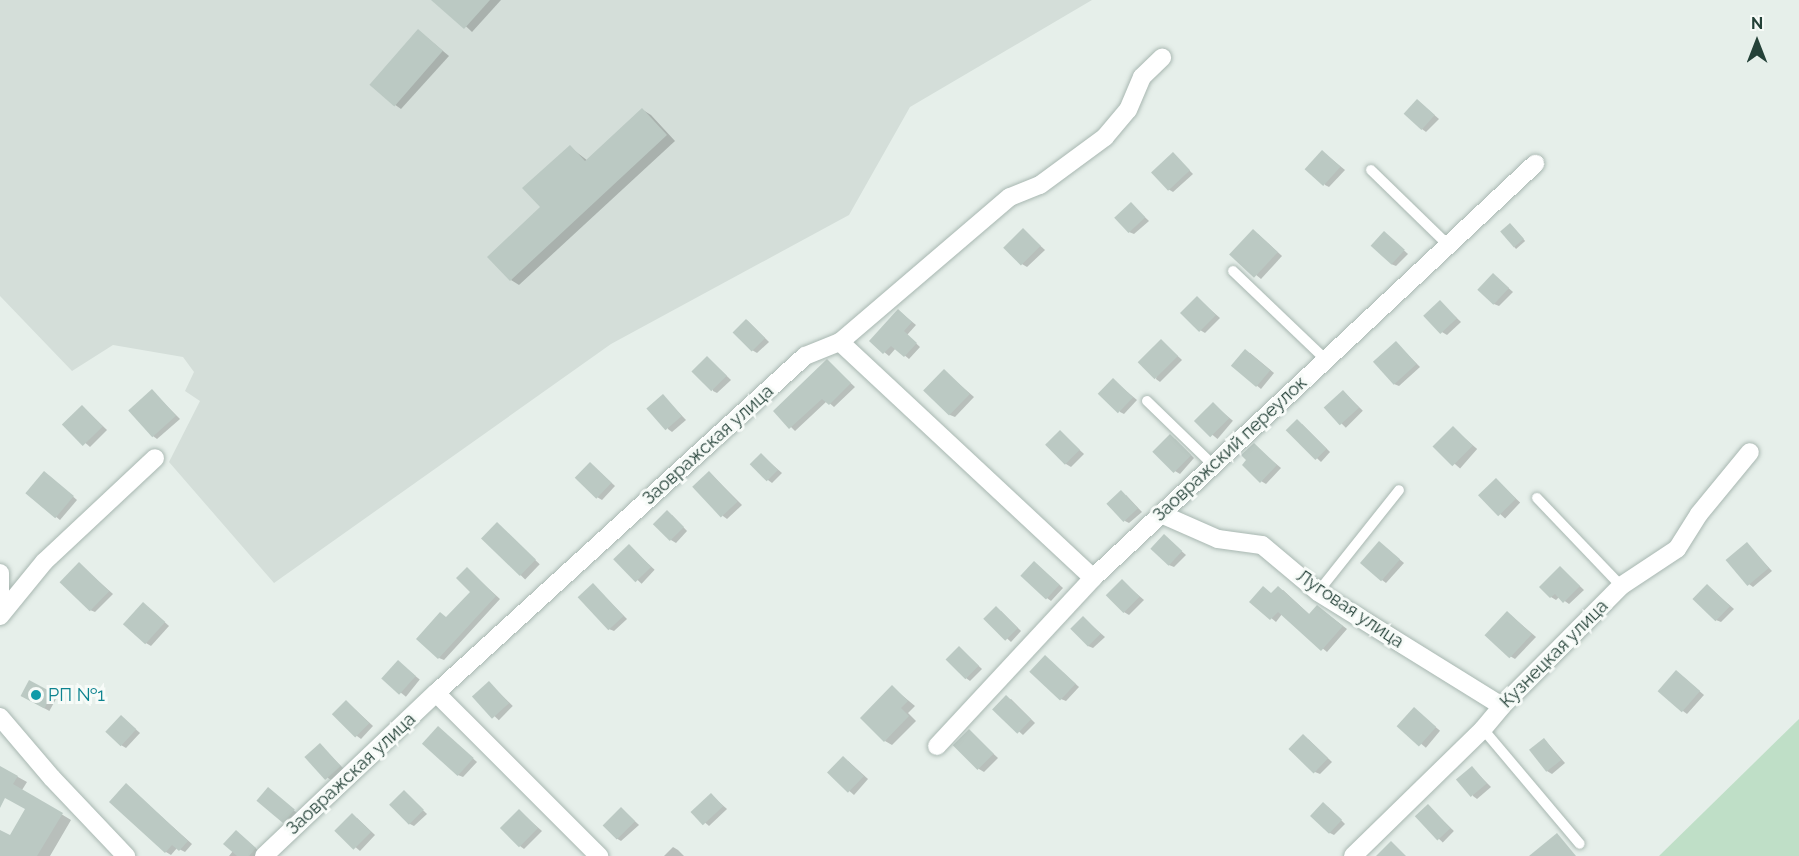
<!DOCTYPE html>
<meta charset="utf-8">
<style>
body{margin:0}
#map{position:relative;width:1799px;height:856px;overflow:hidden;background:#e6efea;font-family:Raleway,sans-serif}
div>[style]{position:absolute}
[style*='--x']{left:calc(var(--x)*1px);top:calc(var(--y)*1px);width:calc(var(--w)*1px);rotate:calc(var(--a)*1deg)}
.built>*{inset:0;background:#d4ded9}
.green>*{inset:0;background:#bfdfc7}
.shadow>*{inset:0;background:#0003;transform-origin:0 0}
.building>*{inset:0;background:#bbc9c3;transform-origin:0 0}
.roads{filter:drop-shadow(0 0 2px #a8b7b1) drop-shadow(0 0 2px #a8b7b1)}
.lane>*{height:10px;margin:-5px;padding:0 5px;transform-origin:5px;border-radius:5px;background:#fff}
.street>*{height:18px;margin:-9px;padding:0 9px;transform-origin:9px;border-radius:9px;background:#fff}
.secondary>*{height:18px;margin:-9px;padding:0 9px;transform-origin:9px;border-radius:9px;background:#fff}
.dots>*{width:16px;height:16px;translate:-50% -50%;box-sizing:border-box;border:3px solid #f7fbf8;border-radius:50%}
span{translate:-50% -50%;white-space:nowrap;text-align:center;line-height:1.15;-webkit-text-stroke:6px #f7fbf8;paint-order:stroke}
.street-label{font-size:18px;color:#244138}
.culture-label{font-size:18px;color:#0d838f}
.left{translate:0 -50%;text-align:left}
.north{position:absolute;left:1727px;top:12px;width:60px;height:60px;-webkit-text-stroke:4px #f7fbf8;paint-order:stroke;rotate:0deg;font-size:16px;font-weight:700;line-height:24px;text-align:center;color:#244138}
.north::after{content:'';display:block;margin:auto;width:21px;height:27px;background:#244138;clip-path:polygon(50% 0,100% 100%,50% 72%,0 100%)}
</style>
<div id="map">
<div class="built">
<div style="clip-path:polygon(0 0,1092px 0,910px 107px,849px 215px,611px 344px,274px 583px,169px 462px,200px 401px,185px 391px,194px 372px,183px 357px,113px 345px,72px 371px,0 296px)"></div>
</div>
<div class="green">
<div style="clip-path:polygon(1799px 719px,1799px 856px,1659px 856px)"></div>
</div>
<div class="shadow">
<div style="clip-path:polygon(438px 0,501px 0,472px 32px)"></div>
<div style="clip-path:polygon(419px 31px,449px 56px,401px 109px,394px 104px)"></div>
<div style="clip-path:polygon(1417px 100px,1439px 119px,1426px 132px,1422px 129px)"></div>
<div style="clip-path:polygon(643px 110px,651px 115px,675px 141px,519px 285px,511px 280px,570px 147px,588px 161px)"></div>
<div style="clip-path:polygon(1323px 152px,1345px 170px,1329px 187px,1325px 185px)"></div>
<div style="clip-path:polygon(1173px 154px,1193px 174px,1173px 192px,1168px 189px)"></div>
<div style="clip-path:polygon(1131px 204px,1149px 221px,1134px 234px,1129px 232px)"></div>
<div style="left:1512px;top:226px;width:20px;height:12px;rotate:49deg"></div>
<div style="clip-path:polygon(1023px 230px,1045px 250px,1027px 267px,1022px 264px)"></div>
<div style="clip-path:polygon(1385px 233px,1408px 254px,1396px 266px,1391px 264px)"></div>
<div style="clip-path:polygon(1258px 234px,1282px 256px,1261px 279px,1232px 255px)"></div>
<div style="clip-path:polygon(1494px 275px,1513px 292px,1499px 306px,1494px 304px)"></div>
<div style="clip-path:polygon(1197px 298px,1220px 318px,1205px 333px,1200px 330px)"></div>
<div style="clip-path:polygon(1440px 302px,1461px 322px,1447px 335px,1442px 332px)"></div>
<div style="clip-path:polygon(899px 311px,916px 325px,907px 335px,920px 347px,909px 359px,896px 348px,889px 356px,871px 341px)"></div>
<div style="clip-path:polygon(747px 320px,769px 342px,757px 353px,752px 350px)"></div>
<div style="clip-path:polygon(1162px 341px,1182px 360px,1160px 382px,1156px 379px)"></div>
<div style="clip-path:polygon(1396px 343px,1420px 367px,1399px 386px,1394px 384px)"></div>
<div style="clip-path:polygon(1250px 353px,1274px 373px,1261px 389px,1233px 366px)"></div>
<div style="clip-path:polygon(707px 357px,731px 380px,717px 393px,713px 391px)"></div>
<div style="clip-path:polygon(827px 361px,855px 387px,834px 407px,827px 401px,795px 431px,775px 411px)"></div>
<div style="clip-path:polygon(944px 371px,974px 397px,955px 417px,950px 415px)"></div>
<div style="clip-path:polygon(1113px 380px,1137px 400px,1124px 414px,1120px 412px)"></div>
<div style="clip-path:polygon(152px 391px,180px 419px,157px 439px,153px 436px)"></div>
<div style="left:1343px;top:391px;width:28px;height:24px;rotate:45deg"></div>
<div style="clip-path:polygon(663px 396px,686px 420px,672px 432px,668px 429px)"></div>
<div style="left:1213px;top:404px;width:26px;height:24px;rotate:40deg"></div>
<div style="clip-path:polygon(86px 410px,107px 430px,90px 447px,65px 425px)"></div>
<div style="clip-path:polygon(1302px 424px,1330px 452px,1321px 462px,1288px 431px)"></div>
<div style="left:1453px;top:428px;width:32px;height:26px;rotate:41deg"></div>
<div style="clip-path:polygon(1060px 432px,1084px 454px,1071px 467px,1066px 464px)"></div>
<div style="clip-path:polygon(1175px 439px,1194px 458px,1180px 474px,1175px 471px)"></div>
<div style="clip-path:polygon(1254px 445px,1281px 468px,1266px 484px,1261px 481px)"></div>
<div style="clip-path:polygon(761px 455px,782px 473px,772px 483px,768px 480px)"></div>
<div style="clip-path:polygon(591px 464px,615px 486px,602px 500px,597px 497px)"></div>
<div style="clip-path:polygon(709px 472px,742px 505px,727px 519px,723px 516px)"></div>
<div style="clip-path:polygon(49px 476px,77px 500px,60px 520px,27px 493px)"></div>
<div style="left:1496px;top:480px;width:33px;height:22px;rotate:43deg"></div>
<div style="clip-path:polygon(1126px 495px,1142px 512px,1129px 523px,1125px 521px)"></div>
<div style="clip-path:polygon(672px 515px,687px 531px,676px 543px,671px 540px)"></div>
<div style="left:498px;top:524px;width:58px;height:21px;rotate:44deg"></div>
<div style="clip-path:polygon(1164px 536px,1186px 555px,1174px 567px,1169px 565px)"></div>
<div style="clip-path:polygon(1380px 543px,1404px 563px,1386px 583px,1382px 580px)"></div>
<div style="clip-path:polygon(1747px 544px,1772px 571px,1753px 587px,1749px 584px)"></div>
<div style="left:629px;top:546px;width:35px;height:19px;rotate:43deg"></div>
<div style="clip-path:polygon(1035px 563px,1063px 588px,1051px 601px,1047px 598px)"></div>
<div style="clip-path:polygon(79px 564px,113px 594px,95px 612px,90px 610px)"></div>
<div style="clip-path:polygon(1561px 568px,1584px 590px,1569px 604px,1559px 597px,1556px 600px,1551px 597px,1541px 587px)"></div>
<div style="clip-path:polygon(467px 569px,500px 599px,444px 660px,439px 658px,447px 618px,472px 592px)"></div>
<div style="clip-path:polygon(1122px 581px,1144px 600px,1129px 615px,1124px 612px)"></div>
<div style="clip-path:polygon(593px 585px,627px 619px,614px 631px,609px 629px)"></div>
<div style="clip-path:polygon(1708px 586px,1734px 609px,1721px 622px,1716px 620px)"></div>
<div style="clip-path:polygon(1283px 590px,1310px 615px,1322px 610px,1347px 629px,1327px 652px,1282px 614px,1276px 622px,1251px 601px)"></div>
<div style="clip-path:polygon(148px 607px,169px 626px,151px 646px,146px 643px)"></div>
<div style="clip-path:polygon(1001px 611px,1021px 631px,1011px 642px,985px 618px)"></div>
<div style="clip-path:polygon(1507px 612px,1536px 637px,1515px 659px,1510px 656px)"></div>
<div style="clip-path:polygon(1083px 618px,1105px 637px,1093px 648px,1088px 646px)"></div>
<div style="clip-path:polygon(960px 648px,982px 669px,970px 681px,966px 678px)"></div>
<div style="clip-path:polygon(1046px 657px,1079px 687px,1066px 701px,1061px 699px)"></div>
<div style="left:398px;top:662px;width:28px;height:22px;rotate:39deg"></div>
<div style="clip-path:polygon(1681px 675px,1704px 695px,1687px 714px,1683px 711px)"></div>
<div style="left:30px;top:682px;width:31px;height:16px;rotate:29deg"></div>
<div style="left:489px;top:683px;width:33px;height:20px;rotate:44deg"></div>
<div style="clip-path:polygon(892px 687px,915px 706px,908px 713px,916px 721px,892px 745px,885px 741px)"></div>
<div style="clip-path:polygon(1011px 699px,1035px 723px,1023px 735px,994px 709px)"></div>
<div style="clip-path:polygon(347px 702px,373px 726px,361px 739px,357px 736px)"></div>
<div style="left:1414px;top:709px;width:34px;height:22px;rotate:40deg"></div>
<div style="clip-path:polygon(121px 716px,140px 733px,126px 748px,121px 745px)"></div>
<div style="clip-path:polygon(439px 728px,477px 762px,463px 777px,458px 775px)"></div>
<div style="clip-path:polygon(969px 731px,998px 758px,984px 772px,979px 769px)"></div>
<div style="clip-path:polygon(1308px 739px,1332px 762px,1320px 774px,1315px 772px)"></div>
<div style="clip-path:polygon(1544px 739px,1565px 763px,1552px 774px,1547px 771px)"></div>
<div style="clip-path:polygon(320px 745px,345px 770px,333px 781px,328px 778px)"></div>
<div style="clip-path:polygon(848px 761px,868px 779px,854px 795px,829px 773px)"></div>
<div style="clip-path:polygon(0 767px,27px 782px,22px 790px,71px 820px,50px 856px,0 856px,0 832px,10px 837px,27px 809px,0 793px)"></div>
<div style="clip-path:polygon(1472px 768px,1491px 787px,1477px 799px,1473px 796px)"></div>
<div style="clip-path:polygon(126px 785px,192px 844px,185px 852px,177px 848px,171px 855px,166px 852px,111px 802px)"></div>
<div style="clip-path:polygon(273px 792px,298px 814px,287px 825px,258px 801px)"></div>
<div style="clip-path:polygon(404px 792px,427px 814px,414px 826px,410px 824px)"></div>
<div style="clip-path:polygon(711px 795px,727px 809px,709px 826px,693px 812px)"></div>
<div style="left:1428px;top:806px;width:36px;height:16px;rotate:44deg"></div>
<div style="clip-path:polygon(1328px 807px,1345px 824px,1334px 835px,1330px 833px)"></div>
<div style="clip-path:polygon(622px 809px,639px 825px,621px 841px,616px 838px)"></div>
<div style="clip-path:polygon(519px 811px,542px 831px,524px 849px,520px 846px)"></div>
<div style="clip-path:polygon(357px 818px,375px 835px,360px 851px,337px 831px)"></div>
<div style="clip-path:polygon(237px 832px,260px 852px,256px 856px,229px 856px,233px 851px)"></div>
<div style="clip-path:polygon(673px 847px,678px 850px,684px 856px,664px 856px)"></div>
</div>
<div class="building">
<div style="clip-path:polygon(431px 0,490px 0,464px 29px)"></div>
<div style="left:418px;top:29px;width:33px;height:74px;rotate:41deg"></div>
<div style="left:1417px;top:99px;width:24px;height:20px;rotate:42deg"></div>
<div style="clip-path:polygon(642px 108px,667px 135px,510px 281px,487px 257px,540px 207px,522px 188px,570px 145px,585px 161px)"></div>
<div style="left:1322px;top:150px;width:25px;height:26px;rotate:42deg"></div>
<div style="left:1173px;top:152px;width:25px;height:30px;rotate:47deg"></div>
<div style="left:1131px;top:202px;width:21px;height:23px;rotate:47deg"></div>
<div style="left:1510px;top:223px;width:21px;height:13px;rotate:49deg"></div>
<div style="left:1023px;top:228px;width:25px;height:28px;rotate:45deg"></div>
<div style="left:1253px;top:229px;width:34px;height:35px;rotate:43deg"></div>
<div style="left:1384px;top:231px;width:28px;height:20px;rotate:42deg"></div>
<div style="left:1493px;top:273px;width:22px;height:23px;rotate:43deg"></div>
<div style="left:1197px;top:296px;width:27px;height:24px;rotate:45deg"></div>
<div style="left:1440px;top:300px;width:25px;height:23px;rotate:47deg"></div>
<div style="clip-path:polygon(898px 309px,912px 322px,904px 331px,917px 343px,904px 357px,891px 346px,883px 354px,869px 341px)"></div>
<div style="left:746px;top:319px;width:27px;height:19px;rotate:45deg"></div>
<div style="left:1161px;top:339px;width:24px;height:33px;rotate:45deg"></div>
<div style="left:1396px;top:341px;width:31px;height:31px;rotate:48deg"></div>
<div style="left:1245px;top:349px;width:33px;height:22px;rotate:40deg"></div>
<div style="left:707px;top:356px;width:28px;height:22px;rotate:45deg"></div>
<div style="clip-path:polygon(827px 359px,851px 383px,829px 405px,822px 399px,789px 429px,773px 411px)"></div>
<div style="left:944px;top:369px;width:36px;height:30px;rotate:44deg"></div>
<div style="left:1113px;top:378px;width:28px;height:22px;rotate:44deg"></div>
<div style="left:152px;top:389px;width:36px;height:32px;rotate:48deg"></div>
<div style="left:1343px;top:390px;width:24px;height:26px;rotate:48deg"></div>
<div style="left:663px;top:394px;width:29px;height:22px;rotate:49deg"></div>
<div style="left:1213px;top:402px;width:23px;height:27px;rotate:45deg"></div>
<div style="left:82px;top:405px;width:30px;height:28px;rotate:46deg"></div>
<div style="left:1297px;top:419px;width:42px;height:16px;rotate:45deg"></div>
<div style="left:1453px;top:426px;width:28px;height:29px;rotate:45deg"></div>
<div style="left:1060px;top:430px;width:28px;height:21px;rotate:45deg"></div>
<div style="left:1170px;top:434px;width:30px;height:25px;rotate:45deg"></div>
<div style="clip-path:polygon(1254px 443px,1277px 465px,1260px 483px,1242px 465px,1246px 460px,1241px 455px)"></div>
<div style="left:761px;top:453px;width:24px;height:16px;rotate:45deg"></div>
<div style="left:590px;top:462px;width:30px;height:22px;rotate:44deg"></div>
<div style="left:44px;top:471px;width:39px;height:29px;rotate:40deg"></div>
<div style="left:709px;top:471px;width:42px;height:23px;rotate:47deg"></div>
<div style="left:1496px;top:478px;width:29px;height:25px;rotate:46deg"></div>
<div style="left:1121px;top:490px;width:25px;height:20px;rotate:47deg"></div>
<div style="left:667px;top:510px;width:24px;height:20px;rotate:45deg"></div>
<div style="left:497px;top:522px;width:54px;height:23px;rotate:44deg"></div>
<div style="left:1164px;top:534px;width:25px;height:20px;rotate:43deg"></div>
<div style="left:1379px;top:541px;width:28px;height:29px;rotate:41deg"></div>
<div style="left:1747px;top:542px;width:34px;height:28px;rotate:50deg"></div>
<div style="left:629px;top:544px;width:32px;height:22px;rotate:46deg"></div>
<div style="left:1034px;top:561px;width:35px;height:20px;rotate:43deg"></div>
<div style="left:79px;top:562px;width:42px;height:28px;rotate:44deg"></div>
<div style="clip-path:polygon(1560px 566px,1580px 586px,1563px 603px,1555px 594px,1550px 598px,1539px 587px)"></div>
<div style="clip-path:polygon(467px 567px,496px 596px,438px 659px,416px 639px,440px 612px,446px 617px,470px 592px,456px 578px)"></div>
<div style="left:1122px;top:579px;width:25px;height:23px;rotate:45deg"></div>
<div style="left:593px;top:583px;width:45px;height:21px;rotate:47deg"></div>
<div style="left:1707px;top:584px;width:32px;height:21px;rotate:44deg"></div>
<div style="clip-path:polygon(1263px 586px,1271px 593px,1278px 586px,1309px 614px,1317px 605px,1343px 626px,1321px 651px,1278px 612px,1270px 620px,1249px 602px)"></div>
<div style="left:143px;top:602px;width:30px;height:30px;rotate:42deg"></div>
<div style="left:996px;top:606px;width:31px;height:18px;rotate:45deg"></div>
<div style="left:1507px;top:611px;width:34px;height:33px;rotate:43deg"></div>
<div style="left:1083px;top:616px;width:25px;height:18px;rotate:45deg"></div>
<div style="left:959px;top:646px;width:28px;height:19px;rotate:45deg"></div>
<div style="left:1045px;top:655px;width:42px;height:23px;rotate:43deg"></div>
<div style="left:398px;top:660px;width:24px;height:25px;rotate:42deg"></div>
<div style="left:1676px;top:670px;width:32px;height:28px;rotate:41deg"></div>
<div style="left:29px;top:680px;width:27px;height:18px;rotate:28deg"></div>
<div style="left:489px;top:681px;width:30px;height:23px;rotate:48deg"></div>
<div style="clip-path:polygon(892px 685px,908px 701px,901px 708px,909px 716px,884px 742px,860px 718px)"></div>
<div style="left:1006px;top:695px;width:35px;height:20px;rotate:44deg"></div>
<div style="left:346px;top:700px;width:33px;height:20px;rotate:45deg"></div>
<div style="left:1414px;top:707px;width:30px;height:26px;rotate:42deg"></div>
<div style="left:121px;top:715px;width:21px;height:23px;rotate:43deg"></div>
<div style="left:438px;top:726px;width:48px;height:24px;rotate:42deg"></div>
<div style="left:969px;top:729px;width:35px;height:23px;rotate:45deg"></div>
<div style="left:1303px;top:734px;width:35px;height:21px;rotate:44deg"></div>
<div style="left:1544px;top:738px;width:28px;height:19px;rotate:52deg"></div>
<div style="left:320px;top:743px;width:31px;height:21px;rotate:48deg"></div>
<div style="left:843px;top:756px;width:29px;height:23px;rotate:44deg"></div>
<div style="clip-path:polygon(0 766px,18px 776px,13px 784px,63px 813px,37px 856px,0 856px,0 830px,10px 835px,25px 809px,5px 798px,0 808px)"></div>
<div style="left:1472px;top:766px;width:23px;height:21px;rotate:50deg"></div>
<div style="clip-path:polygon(126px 783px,188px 841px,179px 851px,172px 845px,165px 853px,109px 802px)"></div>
<div style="left:268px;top:787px;width:35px;height:18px;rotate:40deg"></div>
<div style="left:404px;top:790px;width:28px;height:21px;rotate:45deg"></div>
<div style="left:711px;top:793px;width:18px;height:28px;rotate:47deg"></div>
<div style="left:1323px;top:802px;width:26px;height:19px;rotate:43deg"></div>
<div style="left:1428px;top:804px;width:33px;height:18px;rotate:47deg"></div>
<div style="left:621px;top:807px;width:20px;height:26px;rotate:45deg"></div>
<div style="left:519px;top:809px;width:27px;height:27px;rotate:45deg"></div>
<div style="left:352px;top:813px;width:27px;height:25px;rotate:45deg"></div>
<div style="clip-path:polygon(236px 830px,256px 848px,249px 856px,237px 856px,223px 844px)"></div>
<div style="clip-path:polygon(1557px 833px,1576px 856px,1529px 856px)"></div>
<div style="clip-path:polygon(1391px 841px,1406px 856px,1376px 856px)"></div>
</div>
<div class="roads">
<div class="lane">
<div style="--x:1371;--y:170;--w:107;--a:44.2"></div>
<div style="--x:1233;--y:271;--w:129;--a:43.7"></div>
<div style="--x:1147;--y:401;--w:92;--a:44.1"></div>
<div style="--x:1537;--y:498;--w:122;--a:46.3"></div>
<div style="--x:1318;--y:592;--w:130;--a:-51.5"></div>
<div style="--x:1483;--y:729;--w:150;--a:49.9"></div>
</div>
<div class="street">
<div style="--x:840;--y:342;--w:346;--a:43"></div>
<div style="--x:1161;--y:514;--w:62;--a:23.7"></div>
<div style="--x:1218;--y:539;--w:44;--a:7.8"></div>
<div style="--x:1262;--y:545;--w:73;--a:40"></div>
<div style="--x:1318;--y:592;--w:216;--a:31.8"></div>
<div style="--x:0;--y:616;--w:70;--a:-50.8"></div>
<div style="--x:44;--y:562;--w:152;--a:-43.1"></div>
<div style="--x:436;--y:693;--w:231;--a:45"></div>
<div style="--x:937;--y:746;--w:229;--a:-47.1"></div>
<div style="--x:1093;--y:578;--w:606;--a:-43.13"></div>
<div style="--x:264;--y:856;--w:237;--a:-43.5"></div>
<div style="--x:436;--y:693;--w:500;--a:-42.4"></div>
<div style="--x:805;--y:356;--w:38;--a:-22"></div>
<div style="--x:840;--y:342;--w:223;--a:-40.5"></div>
<div style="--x:1010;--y:197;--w:32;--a:-22"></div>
<div style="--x:1040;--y:185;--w:81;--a:-36.4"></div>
<div style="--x:1105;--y:137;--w:35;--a:-50"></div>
<div style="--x:1128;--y:110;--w:36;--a:-67"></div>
<div style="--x:1142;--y:77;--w:28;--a:-44"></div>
<div style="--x:1353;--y:856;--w:182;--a:-44.3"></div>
<div style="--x:1483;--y:729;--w:30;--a:-50"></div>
<div style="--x:1502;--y:706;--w:169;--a:-45.2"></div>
<div style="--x:1621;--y:586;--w:67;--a:-33.5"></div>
<div style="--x:1677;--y:549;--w:41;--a:-57.8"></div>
<div style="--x:1699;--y:514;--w:80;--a:-50.6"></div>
</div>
<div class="secondary">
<div style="--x:0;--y:573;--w:28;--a:90"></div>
<div style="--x:0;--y:717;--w:80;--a:49.6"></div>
<div style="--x:52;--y:778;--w:108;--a:46.5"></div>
</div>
</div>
<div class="dots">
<div style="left:36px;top:695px;background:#0f9aa8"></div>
</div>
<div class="street-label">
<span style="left:708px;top:445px;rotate:-42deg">Заовражская улица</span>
<span style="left:1230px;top:449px;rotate:-43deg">Заовражский переулок</span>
<span style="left:1350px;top:609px;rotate:34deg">Луговая улица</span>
<span style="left:1554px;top:654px;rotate:-45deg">Кузнецкая улица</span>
<span style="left:351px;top:774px;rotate:-43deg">Заовражская улица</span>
</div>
<div class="culture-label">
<span class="left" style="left:48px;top:695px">РП №1</span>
</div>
<div class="north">N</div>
</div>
